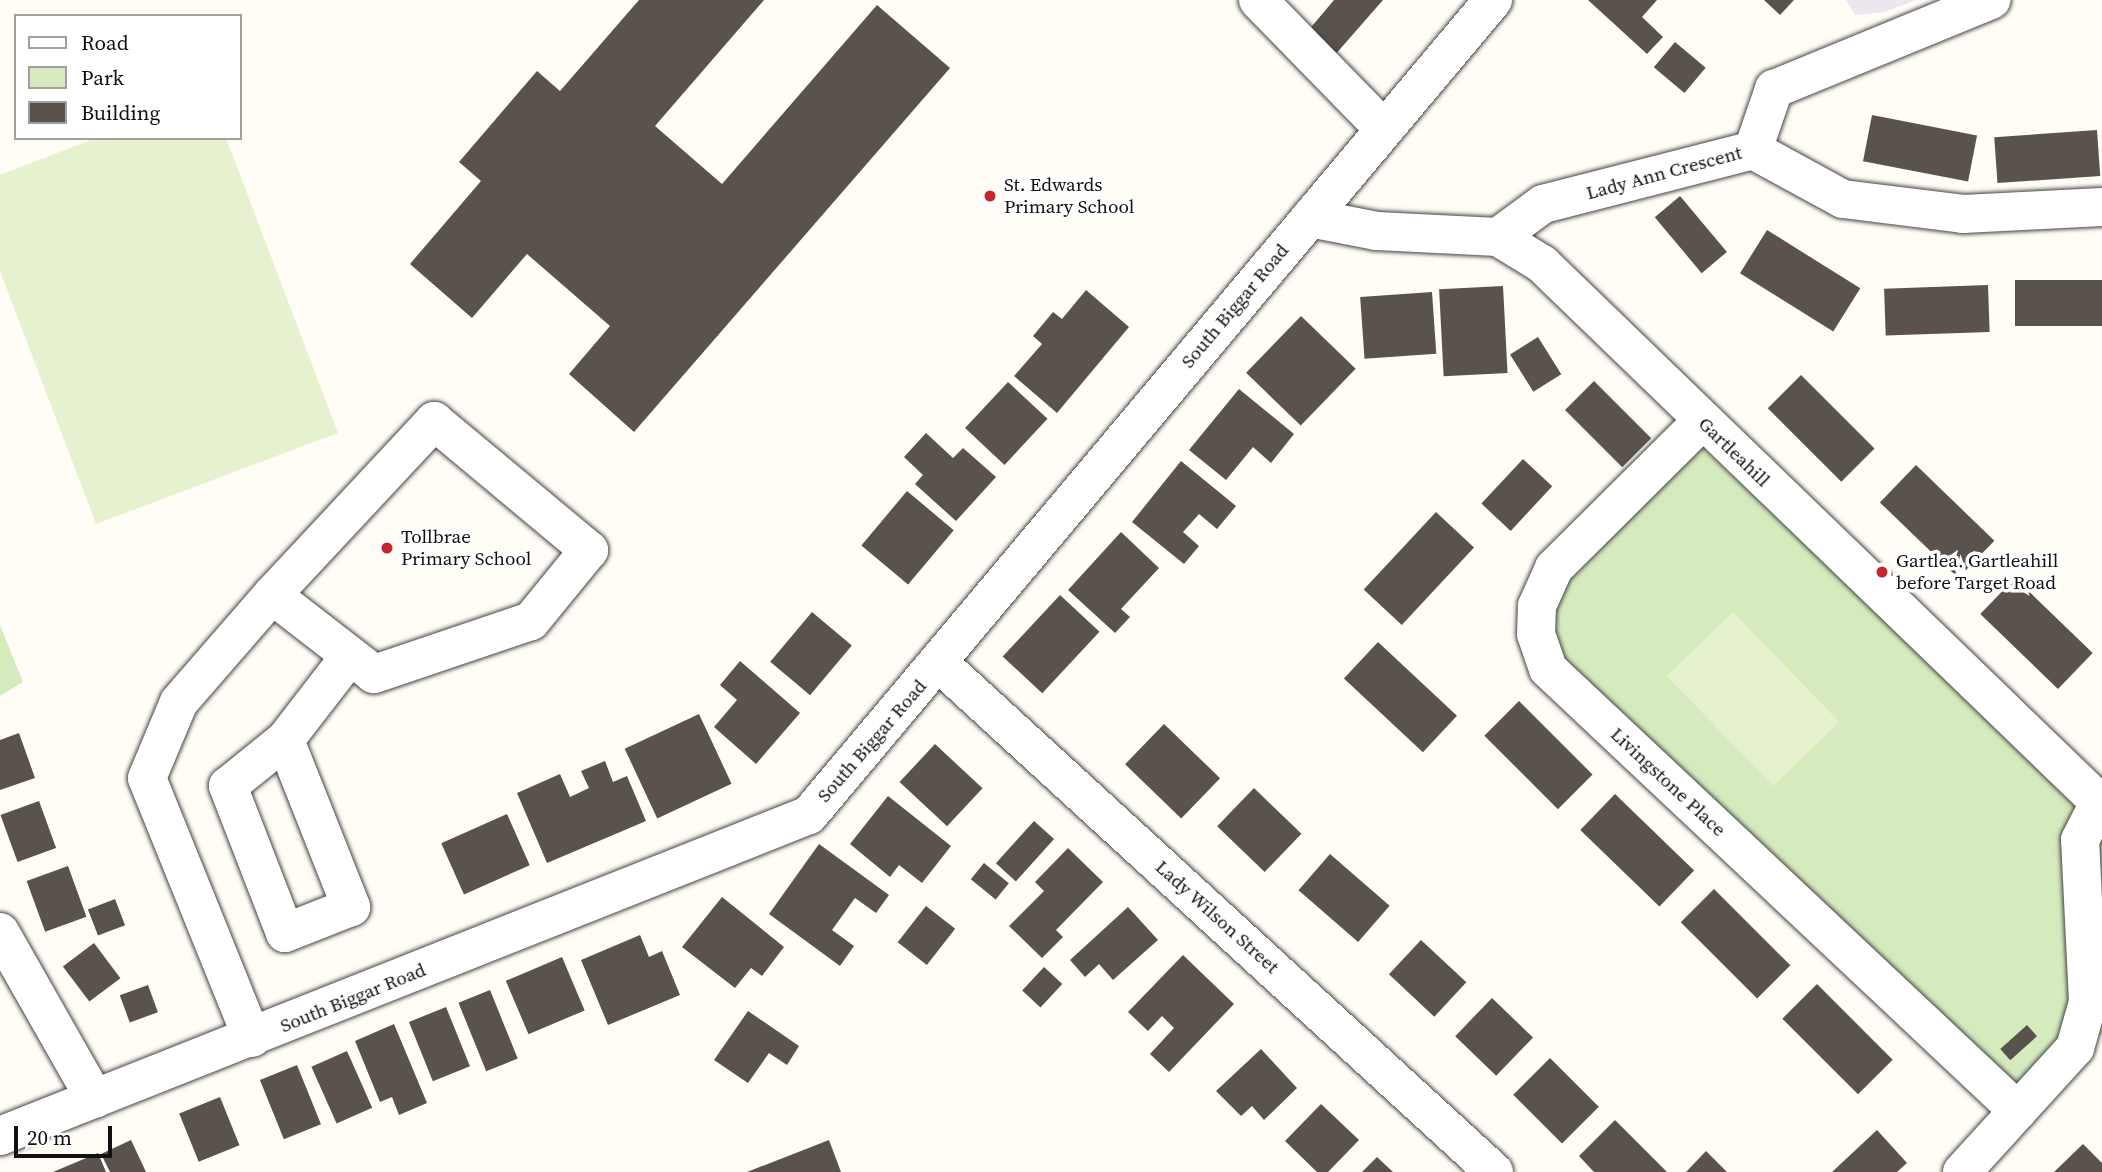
<!DOCTYPE html>
<style>
body{margin:0}
#map{position:relative;width:2102px;height:1172px;overflow:hidden;background:#fffdf5;font-family:"Source Serif 4",serif}
div>[style]{position:absolute}
[style*='--x']{left:calc(var(--x)*1px);top:calc(var(--y)*1px);width:calc(var(--w)*1px);rotate:calc(var(--a)*1deg)}
.industrial>*{inset:0;background:#eee6ef}
.green>*{inset:0;background:#d5ebbd}
.pitch>*{inset:0;background:#e6f2cf;transform-origin:0 0}
.building>*{inset:0;background:#5a524d;transform-origin:0 0}
.roads{filter:drop-shadow(0 0 2px #444) drop-shadow(0 0 2px #444)}
.minor>*{height:38px;margin:-19px;padding:0 19px;transform-origin:19px;border-radius:19px;background:#fff}
.dots>*{width:19px;height:19px;translate:-50% -50%;box-sizing:border-box;border:4px solid #fff;border-radius:50%}
span{translate:-50% -50%;white-space:nowrap;text-align:center;line-height:1.15;-webkit-text-stroke:7px #fff;paint-order:stroke}
.street-label{font-size:19px;color:#111}
.poi-label{font-size:19px;color:#111}
.left{translate:0 -50%;text-align:left}
.legend{position:absolute;left:14px;top:14px;width:228px;height:126px;box-sizing:border-box;background:#fff;border:2px solid #a0a0a0;margin:0;padding:9px 12px;list-style:none;font-size:21px;color:#111}
.legend li{display:flex;align-items:center;gap:14px;height:35px}
.legend b{width:35px;border:2px solid #a0a0a0}
.scale{position:absolute;left:14px;top:1126px;width:98px;height:32px;box-sizing:border-box;border:4px solid #111;border-top:0;padding-left:9px;font-size:21px;line-height:24px;white-space:nowrap;color:#111;-webkit-text-stroke:5px #fff;paint-order:stroke}
</style>
<div id="map">
<div class="industrial">
<div style="clip-path:polygon(1846px 0,1916px 0,1885px 12px,1855px 15px)"></div>
</div>
<div class="green">
<div style="clip-path:polygon(1698px 443px,2102px 827px,2102px 1035px,2068px 1041px,2015px 1102px,1555px 667px,1546px 606px,1561px 571px)"></div>
<div style="clip-path:polygon(0 625px,23px 682px,0 696px)"></div>
</div>
<div class="pitch">
<div style="clip-path:polygon(96px 138px,226px 138px,338px 433px,96px 524px,0 271px,0 175px)"></div>
<div style="left:1733px;top:612px;width:153px;height:92px;rotate:46deg"></div>
</div>
<div class="building">
<div style="clip-path:polygon(639px 0,764px 0,655px 126px,722px 184px,877px 5px,950px 68px,634px 432px,569px 374px,610px 326px,527px 254px,472px 318px,410px 264px,481px 181px,459px 162px,537px 71px,560px 91px)"></div>
<div style="clip-path:polygon(1334px 0,1383px 0,1334px 56px,1307px 32px)"></div>
<div style="clip-path:polygon(1588px 0,1657px 0,1642px 17px,1663px 37px,1647px 54px)"></div>
<div style="clip-path:polygon(1764px 0,1794px 0,1780px 15px)"></div>
<div style="left:1675px;top:42px;width:40px;height:33px;rotate:40deg"></div>
<div style="left:1872px;top:115px;width:107px;height:47px;rotate:11deg"></div>
<div style="left:2097px;top:130px;width:46px;height:103px;rotate:86deg"></div>
<div style="left:1680px;top:196px;width:73px;height:33px;rotate:50deg"></div>
<div style="left:1767px;top:230px;width:110px;height:51px;rotate:32deg"></div>
<div style="left:2102px;top:280px;width:46px;height:87px;rotate:90deg"></div>
<div style="left:1988px;top:285px;width:47px;height:104px;rotate:88deg"></div>
<div style="left:1503px;top:286px;width:87px;height:64px;rotate:87deg"></div>
<div style="clip-path:polygon(1086px 290px,1129px 327px,1057px 413px,1014px 376px,1042px 344px,1033px 336px,1053px 312px,1062px 319px)"></div>
<div style="left:1432px;top:292px;width:62px;height:72px;rotate:86deg"></div>
<div style="left:1301px;top:316px;width:76px;height:79px;rotate:44deg"></div>
<div style="left:1538px;top:337px;width:44px;height:33px;rotate:58deg"></div>
<div style="left:1801px;top:375px;width:104px;height:47px;rotate:45deg"></div>
<div style="left:1594px;top:381px;width:81px;height:41px;rotate:45deg"></div>
<div style="left:1008px;top:382px;width:54px;height:63px;rotate:43deg"></div>
<div style="clip-path:polygon(1239px 389px,1294px 434px,1271px 463px,1253px 447px,1226px 480px,1189px 450px)"></div>
<div style="clip-path:polygon(926px 433px,953px 458px,963px 448px,996px 477px,956px 521px,915px 484px,923px 475px,904px 457px)"></div>
<div style="left:1523px;top:459px;width:40px;height:61px;rotate:43deg"></div>
<div style="clip-path:polygon(1181px 461px,1236px 506px,1217px 529px,1199px 514px,1183px 532px,1199px 546px,1184px 564px,1132px 522px)"></div>
<div style="left:1916px;top:465px;width:109px;height:52px;rotate:44deg"></div>
<div style="left:907px;top:491px;width:61px;height:71px;rotate:40deg"></div>
<div style="left:1436px;top:512px;width:52px;height:106px;rotate:43deg"></div>
<div style="clip-path:polygon(1121px 532px,1159px 568px,1121px 609px,1130px 617px,1115px 633px,1068px 590px)"></div>
<div style="left:2015px;top:578px;width:108px;height:50px;rotate:44deg"></div>
<div style="left:1060px;top:595px;width:54px;height:84px;rotate:43deg"></div>
<div style="left:812px;top:612px;width:52px;height:65px;rotate:40deg"></div>
<div style="left:1378px;top:642px;width:108px;height:50px;rotate:43deg"></div>
<div style="clip-path:polygon(740px 661px,800px 713px,756px 764px,714px 727px,737px 700px,720px 685px)"></div>
<div style="left:1519px;top:701px;width:104px;height:49px;rotate:45deg"></div>
<div style="left:699px;top:714px;width:77px;height:82px;rotate:65deg"></div>
<div style="left:1164px;top:724px;width:78px;height:56px;rotate:44deg"></div>
<div style="clip-path:polygon(19px 733px,35px 778px,0 790px,0 740px)"></div>
<div style="left:935px;top:744px;width:65px;height:52px;rotate:43deg"></div>
<div style="clip-path:polygon(605px 761px,613px 782px,627px 776px,646px 821px,547px 863px,517px 793px,560px 774px,570px 797px,589px 788px,581px 771px)"></div>
<div style="left:1254px;top:788px;width:66px;height:53px;rotate:44deg"></div>
<div style="left:1615px;top:794px;width:110px;height:50px;rotate:44deg"></div>
<div style="clip-path:polygon(888px 796px,951px 846px,922px 883px,899px 865px,890px 877px,850px 844px)"></div>
<div style="left:39px;top:801px;width:50px;height:41px;rotate:70deg"></div>
<div style="left:507px;top:814px;width:56px;height:72px;rotate:66deg"></div>
<div style="left:1034px;top:821px;width:27px;height:57px;rotate:42deg"></div>
<div style="clip-path:polygon(819px 844px,889px 895px,876px 913px,855px 898px,832px 930px,854px 946px,840px 966px,769px 914px)"></div>
<div style="clip-path:polygon(1068px 848px,1103px 882px,1056px 930px,1063px 937px,1042px 958px,1009px 926px,1044px 891px,1035px 882px)"></div>
<div style="left:1330px;top:854px;width:79px;height:48px;rotate:41deg"></div>
<div style="left:984px;top:863px;width:32px;height:21px;rotate:39deg"></div>
<div style="left:68px;top:866px;width:54px;height:44px;rotate:70deg"></div>
<div style="left:1714px;top:889px;width:108px;height:47px;rotate:45deg"></div>
<div style="clip-path:polygon(722px 897px,784px 947px,762px 976px,751px 968px,735px 988px,682px 947px)"></div>
<div style="left:115px;top:899px;width:28px;height:29px;rotate:69deg"></div>
<div style="left:926px;top:906px;width:37px;height:46px;rotate:38deg"></div>
<div style="clip-path:polygon(1128px 907px,1158px 940px,1113px 980px,1099px 964px,1085px 977px,1070px 960px)"></div>
<div style="clip-path:polygon(640px 935px,649px 957px,662px 951px,680px 995px,608px 1025px,581px 960px)"></div>
<div style="left:1421px;top:940px;width:62px;height:47px;rotate:43deg"></div>
<div style="left:94px;top:943px;width:44px;height:39px;rotate:53deg"></div>
<div style="clip-path:polygon(1183px 955px,1234px 1004px,1169px 1072px,1150px 1054px,1174px 1028px,1162px 1016px,1148px 1031px,1128px 1012px)"></div>
<div style="left:562px;top:957px;width:58px;height:61px;rotate:67deg"></div>
<div style="left:1044px;top:967px;width:25px;height:32px;rotate:43deg"></div>
<div style="left:1817px;top:984px;width:107px;height:49px;rotate:45deg"></div>
<div style="left:148px;top:985px;width:29px;height:30px;rotate:70deg"></div>
<div style="left:490px;top:990px;width:74px;height:34px;rotate:68deg"></div>
<div style="left:1492px;top:998px;width:57px;height:53px;rotate:44deg"></div>
<div style="left:446px;top:1007px;width:64px;height:40px;rotate:68deg"></div>
<div style="clip-path:polygon(748px 1011px,799px 1046px,787px 1065px,769px 1053px,748px 1083px,714px 1060px)"></div>
<div style="clip-path:polygon(394px 1024px,427px 1103px,399px 1115px,392px 1097px,380px 1102px,355px 1041px)"></div>
<div style="left:2027px;top:1025px;width:15px;height:36px;rotate:48deg"></div>
<div style="clip-path:polygon(1261px 1049px,1297px 1088px,1264px 1120px,1252px 1106px,1241px 1116px,1216px 1091px)"></div>
<div style="left:347px;top:1051px;width:62px;height:39px;rotate:66deg"></div>
<div style="left:1550px;top:1058px;width:69px;height:52px;rotate:45deg"></div>
<div style="left:297px;top:1065px;width:64px;height:40px;rotate:68deg"></div>
<div style="left:220px;top:1097px;width:52px;height:44px;rotate:68deg"></div>
<div style="clip-path:polygon(1321px 1104px,1359px 1140px,1328px 1172px,1317px 1172px,1285px 1141px)"></div>
<div style="clip-path:polygon(1615px 1120px,1667px 1172px,1594px 1172px,1579px 1156px)"></div>
<div style="clip-path:polygon(1877px 1130px,1907px 1163px,1897px 1172px,1832px 1172px)"></div>
<div style="clip-path:polygon(131px 1140px,146px 1172px,110px 1172px,101px 1154px)"></div>
<div style="clip-path:polygon(829px 1140px,841px 1172px,747px 1172px)"></div>
<div style="clip-path:polygon(2083px 1144px,2102px 1163px,2102px 1172px,2054px 1172px)"></div>
<div style="clip-path:polygon(1706px 1151px,1727px 1172px,1686px 1172px)"></div>
<div style="clip-path:polygon(98px 1153px,106px 1172px,53px 1172px)"></div>
<div style="clip-path:polygon(1377px 1157px,1393px 1172px,1362px 1172px)"></div>
</div>
<div class="roads">
<div class="minor">
<div style="--x:1258;--y:0;--w:179;--a:45.7"></div>
<div style="--x:1753;--y:150;--w:102;--a:28.6"></div>
<div style="--x:1843;--y:199;--w:121;--a:7.1"></div>
<div style="--x:1963;--y:214;--w:139;--a:-2.9"></div>
<div style="--x:1310;--y:218;--w:68;--a:11"></div>
<div style="--x:1377;--y:231;--w:121;--a:2.8"></div>
<div style="--x:1498;--y:237;--w:52;--a:31.5"></div>
<div style="--x:1542;--y:264;--w:779;--a:44.01"></div>
<div style="--x:1498;--y:237;--w:56;--a:-36.3"></div>
<div style="--x:1543;--y:204;--w:217;--a:-14.4"></div>
<div style="--x:1753;--y:150;--w:65;--a:-71"></div>
<div style="--x:1774;--y:89;--w:235;--a:-22.3"></div>
<div style="--x:1702;--y:421;--w:209;--a:135.2"></div>
<div style="--x:1554;--y:568;--w:42;--a:114.1"></div>
<div style="--x:1537;--y:606;--w:28;--a:92"></div>
<div style="--x:1536;--y:634;--w:37;--a:71"></div>
<div style="--x:1548;--y:669;--w:645;--a:43.24"></div>
<div style="--x:939;--y:663;--w:753;--a:42.52"></div>
<div style="--x:285;--y:740;--w:180;--a:68.4"></div>
<div style="--x:351;--y:907;--w:71;--a:158.5"></div>
<div style="--x:285;--y:933;--w:158;--a:-111.2"></div>
<div style="--x:228;--y:786;--w:73;--a:-38.9"></div>
<div style="--x:285;--y:740;--w:106;--a:-52.3"></div>
<div style="--x:0;--y:932;--w:192;--a:60.4"></div>
<div style="--x:252;--y:1038;--w:280;--a:-112"></div>
<div style="--x:147;--y:778;--w:82;--a:-67.2"></div>
<div style="--x:179;--y:702;--w:142;--a:-49"></div>
<div style="--x:272;--y:595;--w:238;--a:-47"></div>
<div style="--x:434;--y:421;--w:202;--a:39.8"></div>
<div style="--x:589;--y:550;--w:92;--a:129.2"></div>
<div style="--x:531;--y:621;--w:166;--a:161.3"></div>
<div style="--x:374;--y:674;--w:129;--a:-142.2"></div>
<div style="--x:0;--y:1136;--w:870;--a:-21.64"></div>
<div style="--x:809;--y:815;--w:1064;--a:-49.99"></div>
<div style="--x:1962;--y:1172;--w:168;--a:-47.7"></div>
<div style="--x:2075;--y:1048;--w:48;--a:-74.2"></div>
<div style="--x:2088;--y:1002;--w:162;--a:-92.8"></div>
<div style="--x:2080;--y:840;--w:48;--a:-62.9"></div>
</div>
</div>
<div class="dots">
<div style="left:990px;top:196px;background:#c4262e"></div>
<div style="left:387px;top:548px;background:#c4262e"></div>
<div style="left:1882px;top:572px;background:#c4262e"></div>
</div>
<div class="street-label">
<span style="left:1664px;top:173px;rotate:-15deg">Lady Ann Crescent</span>
<span style="left:1235px;top:306px;rotate:-50deg">South Biggar Road</span>
<span style="left:1734px;top:452px;rotate:44deg">Gartleahill</span>
<span style="left:872px;top:741px;rotate:-49deg">South Biggar Road</span>
<span style="left:1668px;top:782px;rotate:43deg">Livingstone Place</span>
<span style="left:1217px;top:917px;rotate:42deg">Lady Wilson Street</span>
<span style="left:353px;top:998px;rotate:-22deg">South Biggar Road</span>
</div>
<div class="poi-label">
<span class="left" style="left:1004px;top:196px">St. Edwards<br>Primary School</span>
<span class="left" style="left:401px;top:548px">Tollbrae<br>Primary School</span>
<span class="left" style="left:1896px;top:572px">Gartlea, Gartleahill<br>before Target Road</span>
</div>
<ul class="legend">
<li><b style="height:9px;background:#fff"></b>Road</li>
<li><b style="height:19px;background:#d5ebbd"></b>Park</li>
<li><b style="height:19px;background:#5a524d"></b>Building</li>
</ul>
<div class="scale">20 m</div>
</div>
